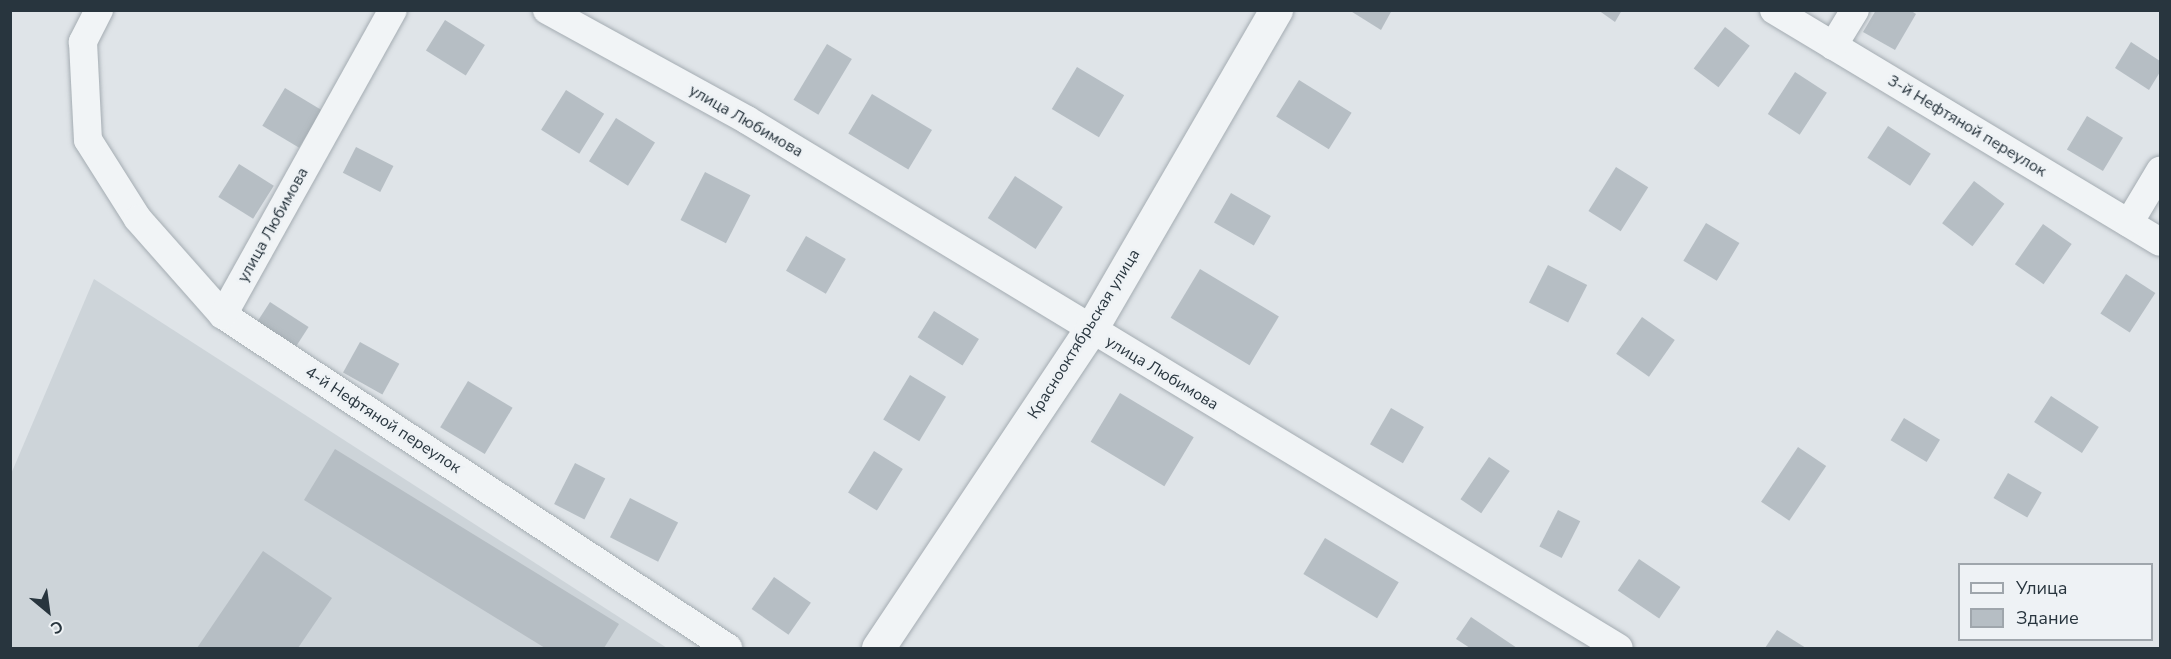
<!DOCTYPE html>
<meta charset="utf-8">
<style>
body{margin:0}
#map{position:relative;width:2171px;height:659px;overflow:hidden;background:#dfe4e8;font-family:"Nunito Sans",sans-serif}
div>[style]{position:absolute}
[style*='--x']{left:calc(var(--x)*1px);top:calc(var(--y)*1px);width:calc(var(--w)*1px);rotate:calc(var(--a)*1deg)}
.built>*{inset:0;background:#cdd4d9}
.building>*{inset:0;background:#b6bec4;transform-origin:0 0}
.roads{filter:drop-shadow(0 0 2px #a4acb2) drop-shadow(0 0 2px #a4acb2)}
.minor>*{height:28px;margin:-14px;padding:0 14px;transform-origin:14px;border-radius:14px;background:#f1f4f6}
.tertiary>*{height:33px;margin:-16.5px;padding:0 16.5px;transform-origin:16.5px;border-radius:16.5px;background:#f1f4f6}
span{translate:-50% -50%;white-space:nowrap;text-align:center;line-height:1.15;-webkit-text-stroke:5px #eef2f5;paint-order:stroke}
.street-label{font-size:16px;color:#28353e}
.frame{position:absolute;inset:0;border:12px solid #28353e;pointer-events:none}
.legend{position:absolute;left:1958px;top:563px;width:195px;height:78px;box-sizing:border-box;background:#eef2f5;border:2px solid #9fa6ac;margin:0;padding:8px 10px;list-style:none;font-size:18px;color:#28353e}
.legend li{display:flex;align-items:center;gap:12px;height:30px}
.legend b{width:30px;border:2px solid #9fa6ac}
.north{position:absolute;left:18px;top:581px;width:60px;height:60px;-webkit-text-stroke:4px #eef2f5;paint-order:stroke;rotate:151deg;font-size:16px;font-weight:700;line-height:24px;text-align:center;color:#28353e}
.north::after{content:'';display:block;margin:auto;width:21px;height:27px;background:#28353e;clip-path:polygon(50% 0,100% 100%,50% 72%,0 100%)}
</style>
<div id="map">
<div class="built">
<div style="clip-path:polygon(94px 279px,667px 648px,11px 648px,11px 474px)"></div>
</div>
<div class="building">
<div style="clip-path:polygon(1349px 10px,1392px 10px,1381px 30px)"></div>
<div style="clip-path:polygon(1598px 10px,1622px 10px,1615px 22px)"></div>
<div style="clip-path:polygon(1876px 10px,1910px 10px,1916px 14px,1895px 50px,1863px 32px)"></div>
<div style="left:445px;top:20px;width:47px;height:36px;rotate:32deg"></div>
<div style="left:1725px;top:27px;width:31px;height:52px;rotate:37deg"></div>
<div style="clip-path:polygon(2131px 42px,2160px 61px,2160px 72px,2149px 90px,2115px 68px)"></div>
<div style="left:827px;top:44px;width:29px;height:65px;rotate:31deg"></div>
<div style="left:1077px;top:67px;width:55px;height:49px;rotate:31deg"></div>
<div style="left:1795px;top:72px;width:38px;height:50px;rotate:33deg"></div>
<div style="left:1299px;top:80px;width:62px;height:43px;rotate:32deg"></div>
<div style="left:285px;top:88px;width:43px;height:44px;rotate:31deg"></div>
<div style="left:566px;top:90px;width:45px;height:47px;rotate:32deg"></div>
<div style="left:872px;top:94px;width:70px;height:46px;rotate:31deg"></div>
<div style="left:2087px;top:116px;width:42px;height:39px;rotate:31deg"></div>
<div style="left:616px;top:118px;width:46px;height:51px;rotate:32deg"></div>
<div style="left:1888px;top:126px;width:51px;height:38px;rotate:33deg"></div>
<div style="left:356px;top:147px;width:42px;height:29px;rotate:27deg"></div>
<div style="left:239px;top:164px;width:41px;height:39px;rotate:32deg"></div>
<div style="left:1616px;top:167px;width:38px;height:52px;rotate:32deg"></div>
<div style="left:705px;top:172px;width:51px;height:54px;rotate:27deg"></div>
<div style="left:1015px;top:176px;width:57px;height:50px;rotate:33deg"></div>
<div style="left:1974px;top:181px;width:38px;height:53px;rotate:37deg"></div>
<div style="left:1231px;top:193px;width:46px;height:34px;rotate:30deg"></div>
<div style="left:1706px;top:223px;width:39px;height:44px;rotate:31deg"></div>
<div style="left:2043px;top:224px;width:35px;height:49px;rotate:35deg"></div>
<div style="left:806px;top:236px;width:46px;height:40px;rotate:30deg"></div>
<div style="left:1548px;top:265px;width:44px;height:42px;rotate:27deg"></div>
<div style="left:1200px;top:269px;width:92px;height:57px;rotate:31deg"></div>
<div style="left:2126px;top:274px;width:35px;height:47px;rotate:33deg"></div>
<div style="left:270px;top:302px;width:46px;height:32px;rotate:33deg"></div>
<div style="left:934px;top:311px;width:53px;height:31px;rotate:32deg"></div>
<div style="left:1642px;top:317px;width:40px;height:45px;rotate:35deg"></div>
<div style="left:360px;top:342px;width:45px;height:35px;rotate:29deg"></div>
<div style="left:910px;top:375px;width:42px;height:52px;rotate:31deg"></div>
<div style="left:468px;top:381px;width:52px;height:54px;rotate:31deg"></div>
<div style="left:1120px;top:393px;width:86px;height:57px;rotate:31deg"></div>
<div style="left:2051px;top:396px;width:57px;height:31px;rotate:33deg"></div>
<div style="left:1391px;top:408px;width:38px;height:42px;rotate:30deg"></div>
<div style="left:1904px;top:418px;width:42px;height:26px;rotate:31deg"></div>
<div style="left:1798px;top:447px;width:34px;height:66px;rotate:34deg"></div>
<div style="clip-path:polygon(335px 449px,619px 624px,604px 648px,545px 648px,304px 500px)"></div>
<div style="left:874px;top:451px;width:34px;height:49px;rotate:32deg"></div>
<div style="left:1489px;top:457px;width:25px;height:51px;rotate:34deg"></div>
<div style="left:575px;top:463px;width:34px;height:46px;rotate:27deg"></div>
<div style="left:2008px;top:473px;width:39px;height:29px;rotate:30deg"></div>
<div style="left:630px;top:498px;width:54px;height:44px;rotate:27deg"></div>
<div style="left:1558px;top:510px;width:25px;height:41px;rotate:27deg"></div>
<div style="left:1325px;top:538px;width:86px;height:42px;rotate:31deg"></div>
<div style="clip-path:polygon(263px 551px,332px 598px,298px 648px,197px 648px)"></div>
<div style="left:1639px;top:559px;width:50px;height:38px;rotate:34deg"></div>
<div style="left:774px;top:577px;width:45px;height:39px;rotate:35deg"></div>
<div style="clip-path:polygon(1471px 617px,1517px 648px,1470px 648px,1456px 639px)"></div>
<div style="clip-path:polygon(1777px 630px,1806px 648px,1765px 648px)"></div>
</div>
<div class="roads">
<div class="minor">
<div style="--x:99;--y:10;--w:36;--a:117"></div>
<div style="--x:83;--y:42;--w:98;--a:87.1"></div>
<div style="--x:88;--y:140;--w:93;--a:57.7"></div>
<div style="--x:138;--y:219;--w:128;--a:48.5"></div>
<div style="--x:223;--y:315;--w:605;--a:33.4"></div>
<div style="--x:547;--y:10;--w:228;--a:28.8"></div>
<div style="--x:747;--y:120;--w:1019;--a:31.2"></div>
<div style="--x:1774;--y:10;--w:450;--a:31"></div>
<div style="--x:1833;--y:46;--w:42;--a:-58.6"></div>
<div style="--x:2129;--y:223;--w:61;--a:-59.2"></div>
<div style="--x:223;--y:315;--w:349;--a:-60.9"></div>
</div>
<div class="tertiary">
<div style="--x:878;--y:648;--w:384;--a:-56.3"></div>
<div style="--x:1091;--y:329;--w:369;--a:-59.9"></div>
</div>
</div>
<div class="street-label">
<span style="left:746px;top:121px;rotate:30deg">улица Любимова</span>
<span style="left:1967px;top:126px;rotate:31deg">3-й Нефтяной переулок</span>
<span style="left:273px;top:225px;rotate:-61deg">улица Любимова</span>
<span style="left:1084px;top:334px;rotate:-58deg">Краснооктябрьская улица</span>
<span style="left:1162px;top:373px;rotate:31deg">улица Любимова</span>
<span style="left:383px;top:420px;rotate:33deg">4-й Нефтяной переулок</span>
</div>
<div class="frame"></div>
<ul class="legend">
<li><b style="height:8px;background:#f1f4f6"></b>Улица</li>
<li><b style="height:16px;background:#b6bec4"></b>Здание</li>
</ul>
<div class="north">С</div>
</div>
